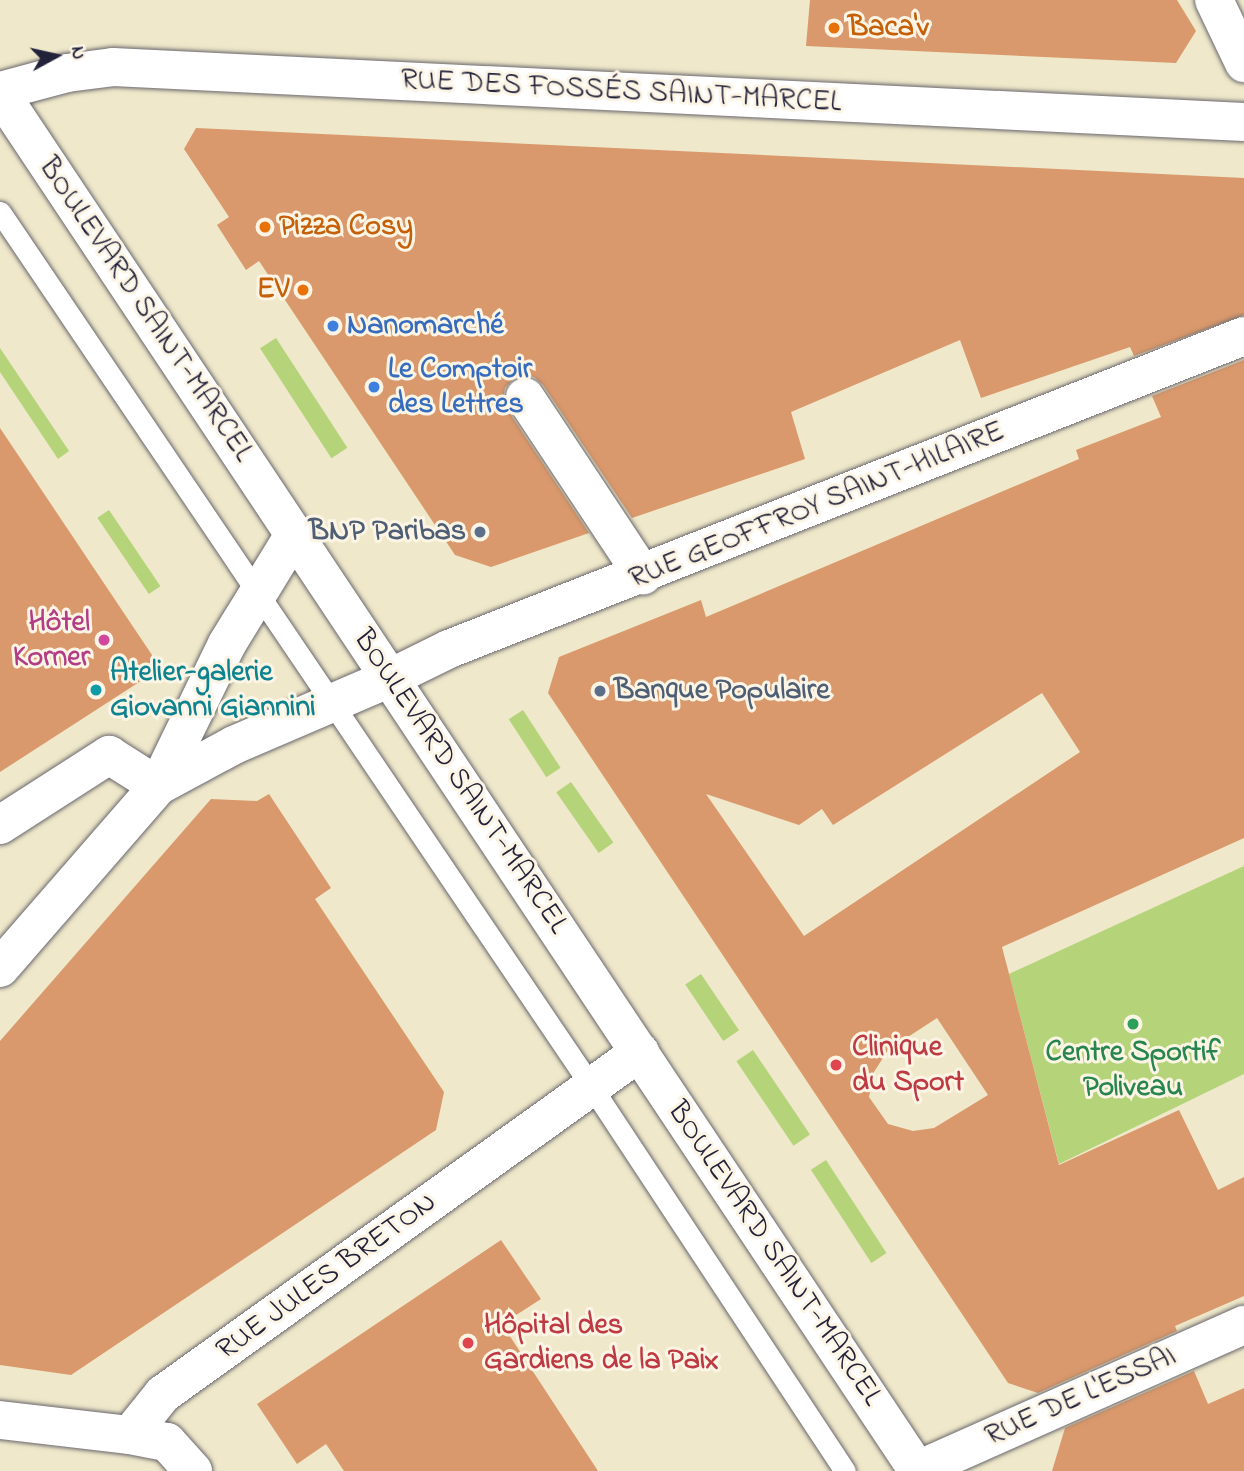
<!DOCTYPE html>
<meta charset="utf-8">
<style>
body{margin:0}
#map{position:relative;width:1244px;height:1471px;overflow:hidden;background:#efe8ca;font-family:"Indie Flower",sans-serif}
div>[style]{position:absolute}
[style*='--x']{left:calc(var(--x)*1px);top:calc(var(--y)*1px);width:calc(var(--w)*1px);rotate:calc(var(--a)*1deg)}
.green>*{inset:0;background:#b5d379;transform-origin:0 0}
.building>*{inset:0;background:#d9996c}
.roads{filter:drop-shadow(0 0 2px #6a676d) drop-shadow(0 0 2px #6a676d)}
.lane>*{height:21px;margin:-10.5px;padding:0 10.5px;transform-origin:10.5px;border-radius:10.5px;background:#fff}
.street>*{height:38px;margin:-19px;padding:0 19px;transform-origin:19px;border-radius:19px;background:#fff}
.secondary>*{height:38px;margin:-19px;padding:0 19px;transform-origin:19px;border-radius:19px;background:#fff}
.dots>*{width:19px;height:19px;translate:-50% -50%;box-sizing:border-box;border:4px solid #fcf5e5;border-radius:50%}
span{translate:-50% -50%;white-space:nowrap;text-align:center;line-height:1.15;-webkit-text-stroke:6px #fcf5e5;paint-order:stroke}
.food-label{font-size:30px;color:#c56008;font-weight:700}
.left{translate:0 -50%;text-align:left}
.right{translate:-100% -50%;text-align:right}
.street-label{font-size:30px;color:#22223b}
.shop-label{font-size:30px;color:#366cbe;font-weight:700}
.service-label{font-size:30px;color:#4e5e75;font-weight:700}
.hotel-label{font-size:30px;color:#b23c85;font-weight:700}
.culture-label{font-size:30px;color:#0d838f;font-weight:700}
.health-label{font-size:30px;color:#be3a42;font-weight:700}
.leisure-label{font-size:30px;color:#27864d;font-weight:700}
.north{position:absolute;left:21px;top:21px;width:70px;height:70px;-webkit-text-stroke:5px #fcf5e5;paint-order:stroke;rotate:82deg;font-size:19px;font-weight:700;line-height:28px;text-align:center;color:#22223b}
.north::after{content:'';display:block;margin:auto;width:24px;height:32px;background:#22223b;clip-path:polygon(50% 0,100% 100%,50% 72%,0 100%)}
</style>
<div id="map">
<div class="green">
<div style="left:276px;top:338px;width:131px;height:19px;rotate:57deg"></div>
<div style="clip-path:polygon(0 348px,69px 451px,58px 459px,0 372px)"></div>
<div style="left:109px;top:510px;width:92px;height:14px;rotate:56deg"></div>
<div style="left:523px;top:710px;width:69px;height:17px;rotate:57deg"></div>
<div style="left:571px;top:782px;width:74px;height:18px;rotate:55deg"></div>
<div style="clip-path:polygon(1244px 866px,1244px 1074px,1059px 1164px,1009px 974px)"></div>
<div style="left:701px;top:974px;width:68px;height:19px;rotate:56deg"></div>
<div style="left:753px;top:1050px;width:102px;height:20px;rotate:56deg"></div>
<div style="left:826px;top:1160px;width:111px;height:18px;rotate:57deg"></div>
</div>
<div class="building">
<div style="clip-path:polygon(810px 0,1177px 0,1196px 31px,1176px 63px,806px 46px)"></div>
<div style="clip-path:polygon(196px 128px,1244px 178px,1244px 315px,1134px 356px,1130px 347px,981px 398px,960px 340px,791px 412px,805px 459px,632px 518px,543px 385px,534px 377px,524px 375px,514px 378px,505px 388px,503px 399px,507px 409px,589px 533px,491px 567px,455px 555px,259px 261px,246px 270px,217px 225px,229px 217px,184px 149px)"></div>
<div style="clip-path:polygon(evenodd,1244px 360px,1244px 838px,1002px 947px,1059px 1165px,1179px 1110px,1218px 1190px,1244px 1177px,1244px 1296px,1175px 1326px,1177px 1331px,1038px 1393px,1008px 1383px,548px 693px,559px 657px,701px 600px,706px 617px,1079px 459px,1076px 450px,1161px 417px,1152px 396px,1244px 360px,1042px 693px,1080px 752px,804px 936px,706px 794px,799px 825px,822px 809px,833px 825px,1042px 693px,1244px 360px,937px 1018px,988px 1095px,934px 1128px,913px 1131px,888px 1124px,869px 1097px,874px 1072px,888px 1050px,937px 1018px)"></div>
<div style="clip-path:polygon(0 428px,152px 655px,147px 677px,0 772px)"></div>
<div style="clip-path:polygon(269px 794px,331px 888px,315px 899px,444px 1092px,436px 1130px,71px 1375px,0 1365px,0 1041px,211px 799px,257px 801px)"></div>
<div style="clip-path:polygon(501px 1240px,541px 1299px,502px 1324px,598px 1471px,344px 1471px,326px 1444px,297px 1464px,257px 1404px)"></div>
<div style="clip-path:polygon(1194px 1371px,1208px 1404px,1244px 1388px,1244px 1471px,1052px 1471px,1065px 1428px)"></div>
</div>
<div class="roads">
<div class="lane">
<div style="--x:0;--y:212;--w:1055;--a:55.93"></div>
<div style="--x:591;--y:1086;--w:461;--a:56.6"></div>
</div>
<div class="street">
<div style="--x:1214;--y:0;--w:70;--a:64.5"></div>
<div style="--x:525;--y:397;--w:214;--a:56.5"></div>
<div style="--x:158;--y:786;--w:86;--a:-28.3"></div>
<div style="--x:234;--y:745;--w:170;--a:-23.2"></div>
<div style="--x:0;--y:825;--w:130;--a:-32.7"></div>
<div style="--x:109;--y:755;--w:58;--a:32.3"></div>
<div style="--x:0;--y:968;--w:241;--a:-49"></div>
<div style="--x:158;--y:786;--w:158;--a:-64.1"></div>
<div style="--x:227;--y:644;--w:130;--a:-58.5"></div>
<div style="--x:0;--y:1420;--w:131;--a:6.6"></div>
<div style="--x:130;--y:1435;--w:53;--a:-51.2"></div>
<div style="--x:163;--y:1394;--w:587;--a:-35.64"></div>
<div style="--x:130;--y:1435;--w:38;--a:11"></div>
<div style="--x:167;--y:1442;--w:39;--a:48"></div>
<div style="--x:918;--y:1470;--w:357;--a:-24"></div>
</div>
<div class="secondary">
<div style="--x:0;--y:91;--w:69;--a:-15"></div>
<div style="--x:67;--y:73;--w:46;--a:-7.4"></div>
<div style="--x:113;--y:67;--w:1132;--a:2.78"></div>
<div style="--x:0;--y:93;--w:1656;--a:56.33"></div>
<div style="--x:390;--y:678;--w:66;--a:-26.2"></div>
<div style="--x:449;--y:649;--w:854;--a:-21.49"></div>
</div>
</div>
<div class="dots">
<div style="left:834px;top:28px;background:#e8710a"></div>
<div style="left:265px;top:227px;background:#e8710a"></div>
<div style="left:303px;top:290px;background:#e8710a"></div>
<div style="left:333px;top:326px;background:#3f7fe0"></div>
<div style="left:374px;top:387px;background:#3f7fe0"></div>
<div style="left:480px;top:532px;background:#5c6f8a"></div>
<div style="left:104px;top:640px;background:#d1479c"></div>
<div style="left:96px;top:690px;background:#0f9aa8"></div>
<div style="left:600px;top:691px;background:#5c6f8a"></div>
<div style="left:1133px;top:1024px;background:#2e9e5b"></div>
<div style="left:836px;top:1065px;background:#e0444e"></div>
<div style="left:468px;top:1343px;background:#e0444e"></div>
</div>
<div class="food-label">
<span class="left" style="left:848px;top:28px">Baca'v</span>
<span class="left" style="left:279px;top:227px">Pizza Cosy</span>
<span class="right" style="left:289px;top:290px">EV</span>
</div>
<div class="street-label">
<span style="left:621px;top:92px;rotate:3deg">RUE DES FOSSÉS SAINT-MARCEL</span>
<span style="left:145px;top:310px;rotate:56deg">BOULEVARD SAINT-MARCEL</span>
<span style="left:817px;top:506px;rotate:-22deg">RUE GEOFFROY SAINT-HILAIRE</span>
<span style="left:460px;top:782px;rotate:56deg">BOULEVARD SAINT-MARCEL</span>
<span style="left:774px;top:1254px;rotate:56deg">BOULEVARD SAINT-MARCEL</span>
<span style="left:327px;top:1277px;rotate:-36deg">RUE JULES BRETON</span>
<span style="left:1081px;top:1397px;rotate:-24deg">RUE DE L'ESSAI</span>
</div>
<div class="shop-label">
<span class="left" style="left:347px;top:326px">Nanomarché</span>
<span class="left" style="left:388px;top:387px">Le Comptoir<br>des Lettres</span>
</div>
<div class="service-label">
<span class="right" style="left:466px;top:532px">BNP Paribas</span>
<span class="left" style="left:614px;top:691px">Banque Populaire</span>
</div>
<div class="hotel-label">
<span class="right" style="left:90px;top:640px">Hôtel<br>Korner</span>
</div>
<div class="culture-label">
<span class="left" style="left:110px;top:690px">Atelier-galerie<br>Giovanni Giannini</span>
</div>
<div class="health-label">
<span class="left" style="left:852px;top:1065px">Clinique<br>du Sport</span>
<span class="left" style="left:484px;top:1343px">Hôpital des<br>Gardiens de la Paix</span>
</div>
<div class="leisure-label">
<span style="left:1133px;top:1070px">Centre Sportif<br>Poliveau</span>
</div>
<div class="north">N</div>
</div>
